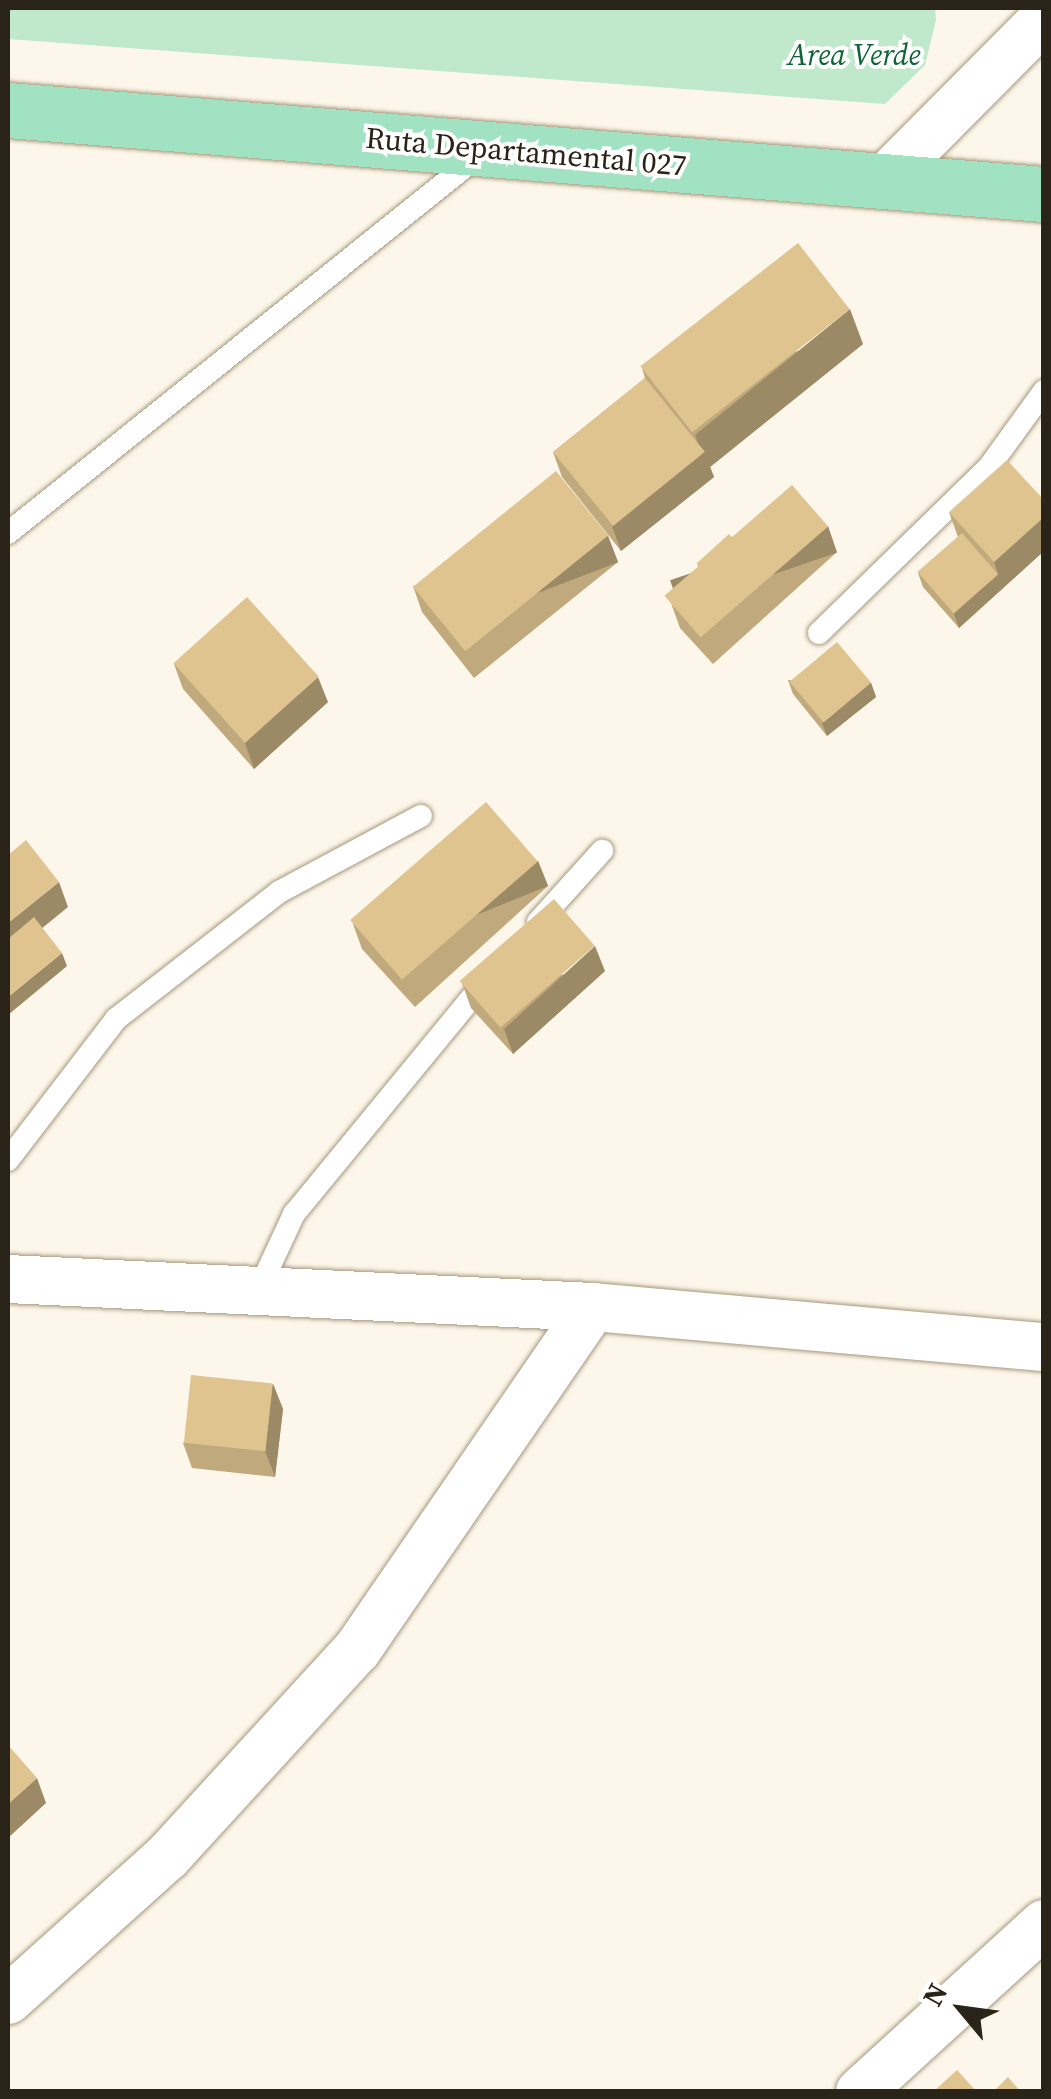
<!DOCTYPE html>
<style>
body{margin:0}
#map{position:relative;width:1051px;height:2099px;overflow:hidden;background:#fdf7eb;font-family:"Source Serif 4",serif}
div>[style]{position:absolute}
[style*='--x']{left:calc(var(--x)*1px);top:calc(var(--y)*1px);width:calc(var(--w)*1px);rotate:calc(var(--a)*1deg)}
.green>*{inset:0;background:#c0e9cc}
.roads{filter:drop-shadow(0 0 2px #a5977c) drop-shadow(0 0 2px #a5977c)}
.lane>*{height:22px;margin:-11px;padding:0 11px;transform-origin:11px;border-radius:11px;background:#fff}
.street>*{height:48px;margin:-24px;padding:0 24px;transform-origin:24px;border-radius:24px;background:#fff}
.primary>*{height:55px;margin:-27.5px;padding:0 27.5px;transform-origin:27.5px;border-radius:27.5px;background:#a0e2c2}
.wall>*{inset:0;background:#c0a97c}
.shaded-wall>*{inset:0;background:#9c8965;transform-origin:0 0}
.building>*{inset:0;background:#dfc490;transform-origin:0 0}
span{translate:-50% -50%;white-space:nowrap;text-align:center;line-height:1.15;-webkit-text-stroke:8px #fff;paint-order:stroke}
.park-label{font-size:30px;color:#106337;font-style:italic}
.street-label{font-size:30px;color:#292318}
.frame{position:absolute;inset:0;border:10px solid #292318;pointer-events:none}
.north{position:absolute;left:911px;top:1959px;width:100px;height:100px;-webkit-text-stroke:8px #fff;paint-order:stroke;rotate:299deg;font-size:28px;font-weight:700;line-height:40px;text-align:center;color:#292318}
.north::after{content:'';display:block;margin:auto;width:35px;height:45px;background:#292318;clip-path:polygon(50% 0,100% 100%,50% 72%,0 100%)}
</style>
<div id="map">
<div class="green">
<div style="clip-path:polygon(8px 8px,935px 8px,936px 20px,925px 65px,885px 104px,8px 39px)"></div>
</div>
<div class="roads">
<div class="lane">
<div style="--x:8;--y:533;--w:601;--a:-38.72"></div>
<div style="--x:819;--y:633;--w:238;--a:-44.3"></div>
<div style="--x:989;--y:467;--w:94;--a:-54.1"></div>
<div style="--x:538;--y:922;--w:96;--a:-48"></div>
<div style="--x:8;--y:1160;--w:178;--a:-52.5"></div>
<div style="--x:116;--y:1019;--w:207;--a:-37.9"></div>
<div style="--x:279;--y:892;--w:161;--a:-28.2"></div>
<div style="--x:259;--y:1289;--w:83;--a:-65"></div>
<div style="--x:294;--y:1214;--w:303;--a:-50.6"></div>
</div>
<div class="street">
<div style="--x:884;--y:180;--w:227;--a:-45.2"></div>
<div style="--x:8;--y:1279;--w:586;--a:2.74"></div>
<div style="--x:593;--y:1307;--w:453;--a:5.1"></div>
<div style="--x:8;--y:2000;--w:214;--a:-42"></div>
<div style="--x:167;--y:1857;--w:281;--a:-47.5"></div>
<div style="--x:357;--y:1650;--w:416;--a:-55.5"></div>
<div style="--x:860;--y:2092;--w:249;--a:-42.4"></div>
</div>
<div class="primary">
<div style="--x:8;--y:110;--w:1039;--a:4.64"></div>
</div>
</div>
<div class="wall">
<div style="clip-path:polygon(863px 344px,710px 467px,714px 477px,621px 551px,562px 477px,553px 452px,645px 378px,642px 368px)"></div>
<div style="clip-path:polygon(1044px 500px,1044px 551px,959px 628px,923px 587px,918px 573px,958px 537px,949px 512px)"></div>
<div style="clip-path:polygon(608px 536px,618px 562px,474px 678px,422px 612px,413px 586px)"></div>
<div style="clip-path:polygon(735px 541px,837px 552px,713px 664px,680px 628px,671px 603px,701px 574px,697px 563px)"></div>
<div style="clip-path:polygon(174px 664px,328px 702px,254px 769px,183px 689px)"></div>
<div style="clip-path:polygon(788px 680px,871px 683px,876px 697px,827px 736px,793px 694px)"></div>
<div style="clip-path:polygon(538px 861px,548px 886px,415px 1007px,362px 949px,353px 924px)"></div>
<div style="clip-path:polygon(605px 971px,513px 1054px,471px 1008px,462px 983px)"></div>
<div style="clip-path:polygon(273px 1384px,283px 1409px,275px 1477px,192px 1468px,183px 1443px)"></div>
</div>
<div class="shaded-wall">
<div style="clip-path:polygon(850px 309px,863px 344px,710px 467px,714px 477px,621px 551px,612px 526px,702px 454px,695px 435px)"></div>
<div style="clip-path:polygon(1044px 517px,1044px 551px,959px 628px,954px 614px,998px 574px,994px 562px)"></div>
<div style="left:828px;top:526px;width:28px;height:167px;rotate:71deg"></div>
<div style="left:608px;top:536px;width:28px;height:184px;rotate:69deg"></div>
<div style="clip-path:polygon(318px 677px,328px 702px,254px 769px,245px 743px)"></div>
<div style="clip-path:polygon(871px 683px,876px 697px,827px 736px,822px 723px)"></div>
<div style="left:538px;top:861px;width:27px;height:179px;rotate:68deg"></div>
<div style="clip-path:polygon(59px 882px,68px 907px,8px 956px,8px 923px)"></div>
<div style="clip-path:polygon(595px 946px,605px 971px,513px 1054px,504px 1029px)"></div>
<div style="clip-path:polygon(62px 953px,67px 966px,8px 1015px,8px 997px)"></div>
<div style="clip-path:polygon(273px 1384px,283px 1409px,275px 1477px,265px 1451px)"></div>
<div style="clip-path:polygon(37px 1778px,46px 1803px,8px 1838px,8px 1804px)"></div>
</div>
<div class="building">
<div style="left:798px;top:243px;width:84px;height:200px;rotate:52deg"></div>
<div style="left:645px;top:378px;width:95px;height:118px;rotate:51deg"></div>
<div style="clip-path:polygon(1007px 460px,1044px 500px,1044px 517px,994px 562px,949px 512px)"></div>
<div style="left:556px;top:471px;width:83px;height:184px;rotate:51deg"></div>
<div style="left:792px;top:485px;width:55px;height:169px;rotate:49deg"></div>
<div style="left:962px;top:533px;width:55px;height:59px;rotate:49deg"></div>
<div style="clip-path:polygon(729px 534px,735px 541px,704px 571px,697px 563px)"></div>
<div style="left:247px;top:597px;width:107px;height:99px;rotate:48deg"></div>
<div style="left:837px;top:642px;width:53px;height:62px;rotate:50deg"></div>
<div style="left:486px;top:802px;width:79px;height:180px;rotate:49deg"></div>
<div style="clip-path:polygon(26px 840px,59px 882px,8px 923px,8px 855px)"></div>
<div style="left:554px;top:899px;width:62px;height:125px;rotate:49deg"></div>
<div style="clip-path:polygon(34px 917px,62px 953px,8px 997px,8px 939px)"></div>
<div style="left:191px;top:1375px;width:82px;height:68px;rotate:6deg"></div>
<div style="clip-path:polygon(8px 1745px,37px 1778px,8px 1804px)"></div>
<div style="clip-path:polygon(957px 2070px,977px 2092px,933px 2092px)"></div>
<div style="clip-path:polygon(1008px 2077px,1021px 2092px,993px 2092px)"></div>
</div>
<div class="park-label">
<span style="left:854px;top:55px">Area Verde</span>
</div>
<div class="street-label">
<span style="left:526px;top:152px;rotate:5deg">Ruta Departamental 027</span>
</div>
<div class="frame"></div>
<div class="north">N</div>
</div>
